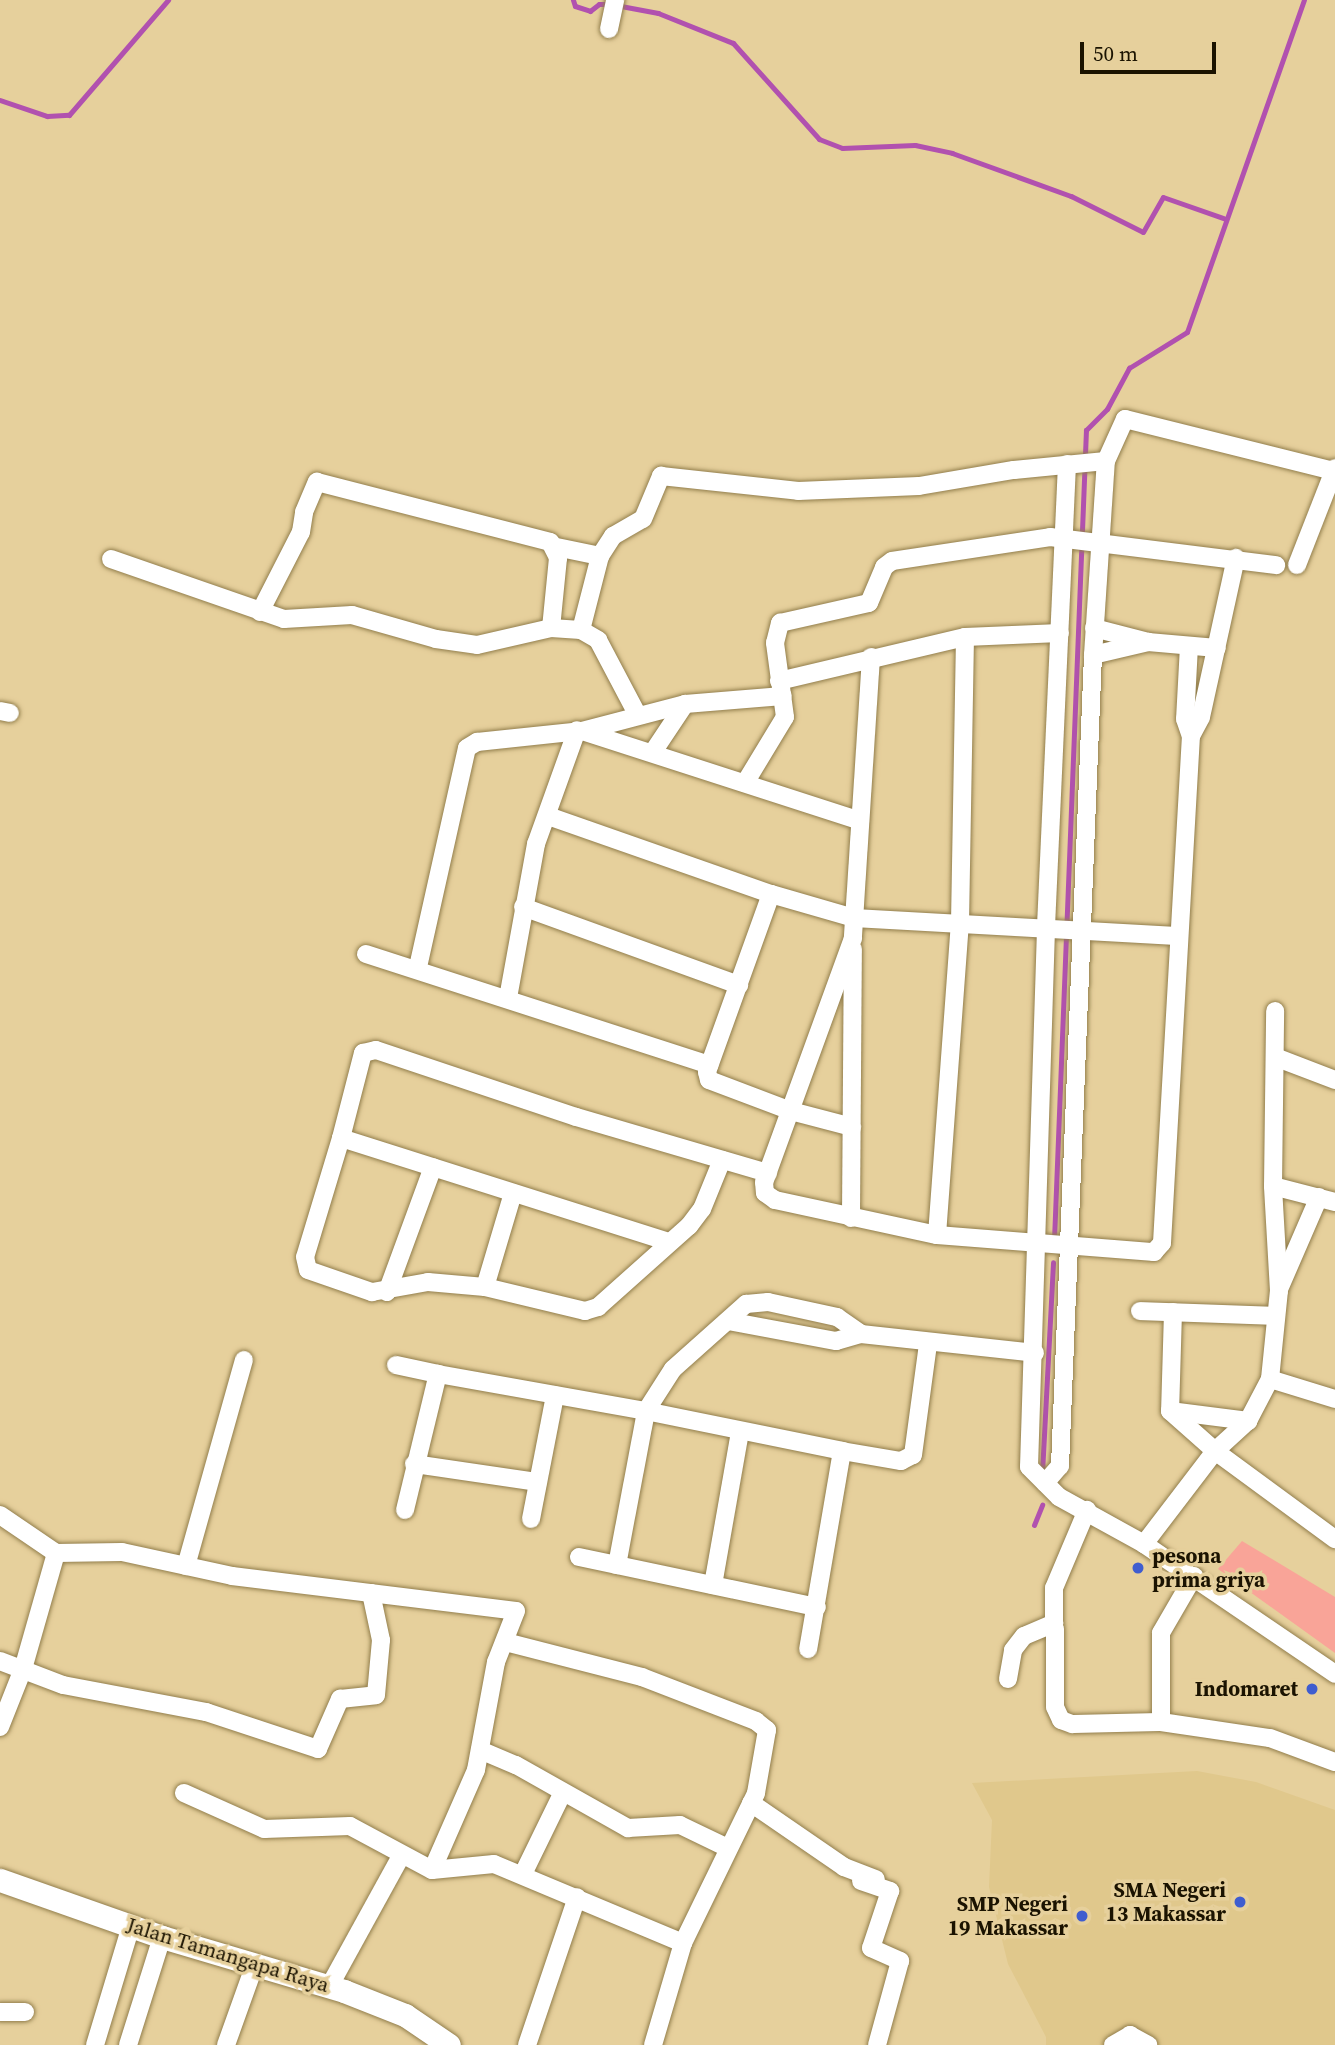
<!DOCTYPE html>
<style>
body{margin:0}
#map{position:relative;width:1335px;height:2045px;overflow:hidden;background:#e6d09c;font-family:"Source Serif 4",serif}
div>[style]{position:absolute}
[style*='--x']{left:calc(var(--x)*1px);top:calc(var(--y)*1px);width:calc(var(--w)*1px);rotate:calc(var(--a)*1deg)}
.built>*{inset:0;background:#e0c88c}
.green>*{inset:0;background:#f9a498}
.stream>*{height:5px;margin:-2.5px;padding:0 2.5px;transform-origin:2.5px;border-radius:2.5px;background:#b151af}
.roads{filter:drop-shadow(0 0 2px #927e4c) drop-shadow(0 0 2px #927e4c)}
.minor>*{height:18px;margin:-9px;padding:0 9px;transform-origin:9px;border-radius:9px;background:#fff}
.major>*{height:23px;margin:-11.5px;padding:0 11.5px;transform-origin:11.5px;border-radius:11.5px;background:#fff}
.dots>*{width:19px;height:19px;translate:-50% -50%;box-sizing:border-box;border:4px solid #e6d09c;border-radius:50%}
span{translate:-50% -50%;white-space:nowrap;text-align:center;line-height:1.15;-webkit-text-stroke:7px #e6d09c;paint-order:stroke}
.poi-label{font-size:21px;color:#1b1301;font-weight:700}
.left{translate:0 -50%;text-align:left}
.right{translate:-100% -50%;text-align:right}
.street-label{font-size:21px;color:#1b1301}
.scale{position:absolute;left:1080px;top:42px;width:136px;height:32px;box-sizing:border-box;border:4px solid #1b1301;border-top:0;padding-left:9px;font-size:21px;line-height:24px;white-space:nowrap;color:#1b1301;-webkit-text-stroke:5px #e6d09c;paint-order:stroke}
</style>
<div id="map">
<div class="built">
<div style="clip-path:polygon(1197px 1771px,1256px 1782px,1335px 1810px,1335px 2045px,1046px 2045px,1046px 2037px,1008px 1964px,989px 1887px,992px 1820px,972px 1783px)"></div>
</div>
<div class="green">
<div style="clip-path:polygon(1242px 1541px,1335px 1597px,1335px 1653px,1218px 1569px)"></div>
</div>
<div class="stream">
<div style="--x:573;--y:0;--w:6;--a:72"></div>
<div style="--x:575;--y:6;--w:16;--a:18"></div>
<div style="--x:590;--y:11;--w:11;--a:-38"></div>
<div style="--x:599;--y:4;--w:11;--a:0"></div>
<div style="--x:610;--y:4;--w:49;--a:10.6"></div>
<div style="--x:658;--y:13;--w:81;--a:21.8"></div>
<div style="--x:733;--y:43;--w:129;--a:48.1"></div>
<div style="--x:819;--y:139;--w:25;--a:21"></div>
<div style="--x:842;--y:148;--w:73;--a:-2.4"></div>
<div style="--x:915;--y:145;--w:38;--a:12"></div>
<div style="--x:952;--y:153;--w:127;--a:19.9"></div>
<div style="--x:1071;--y:196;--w:80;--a:26.6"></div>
<div style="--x:1143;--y:232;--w:40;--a:-60.3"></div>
<div style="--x:1163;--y:197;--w:64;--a:19.3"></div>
<div style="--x:0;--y:100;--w:50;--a:18.8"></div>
<div style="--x:47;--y:116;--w:22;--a:-3"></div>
<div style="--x:69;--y:115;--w:152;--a:-49.3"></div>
<div style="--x:1054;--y:1240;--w:811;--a:-87.74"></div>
<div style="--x:1086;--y:430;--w:30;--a:-45"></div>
<div style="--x:1107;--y:409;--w:47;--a:-61.8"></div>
<div style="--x:1129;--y:368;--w:68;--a:-31.8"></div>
<div style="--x:1187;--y:332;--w:352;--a:-70.6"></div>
<div style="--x:1042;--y:1473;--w:211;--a:-87"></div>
<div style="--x:1034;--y:1525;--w:22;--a:-68"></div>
</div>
<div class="roads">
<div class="minor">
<div style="--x:609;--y:29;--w:30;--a:-78"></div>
<div style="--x:1067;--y:464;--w:465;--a:92.6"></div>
<div style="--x:1046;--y:929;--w:538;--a:91.81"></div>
<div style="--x:1029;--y:1467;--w:42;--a:45"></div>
<div style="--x:1059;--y:1497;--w:97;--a:28.9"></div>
<div style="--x:1144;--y:1544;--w:231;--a:34.2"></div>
<div style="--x:556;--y:547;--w:45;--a:11.6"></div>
<div style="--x:111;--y:559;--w:183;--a:19.1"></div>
<div style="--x:284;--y:619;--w:68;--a:-3.4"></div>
<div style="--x:352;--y:615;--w:87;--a:15.9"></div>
<div style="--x:436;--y:639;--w:41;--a:8.3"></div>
<div style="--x:477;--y:645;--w:76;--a:-12.9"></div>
<div style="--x:551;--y:628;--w:30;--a:4"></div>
<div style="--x:581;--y:630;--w:20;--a:30"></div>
<div style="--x:598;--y:640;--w:84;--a:62.2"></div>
<div style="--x:1297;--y:565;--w:104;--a:-68.6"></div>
<div style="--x:260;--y:612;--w:90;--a:-62.9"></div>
<div style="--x:301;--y:532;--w:20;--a:-81"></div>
<div style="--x:304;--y:512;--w:33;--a:-67"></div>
<div style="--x:317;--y:482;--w:241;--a:14.4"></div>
<div style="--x:550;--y:542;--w:18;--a:63"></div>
<div style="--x:558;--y:558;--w:70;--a:95.7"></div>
<div style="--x:1094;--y:628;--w:56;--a:14.5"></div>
<div style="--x:1148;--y:642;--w:69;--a:5"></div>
<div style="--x:581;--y:630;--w:76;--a:-75.6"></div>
<div style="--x:600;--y:556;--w:24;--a:-57"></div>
<div style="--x:613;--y:536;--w:34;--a:-30"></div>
<div style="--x:643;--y:519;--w:47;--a:-67.3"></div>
<div style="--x:661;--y:476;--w:138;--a:6.2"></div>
<div style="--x:798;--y:491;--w:121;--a:-2.4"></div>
<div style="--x:919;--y:486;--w:96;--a:-9.6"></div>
<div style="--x:1014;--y:470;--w:92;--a:-5.6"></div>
<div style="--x:1106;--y:461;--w:46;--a:-65.7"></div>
<div style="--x:1125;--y:419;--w:215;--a:14"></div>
<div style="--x:1189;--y:646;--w:73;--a:93.1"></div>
<div style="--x:1185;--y:719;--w:18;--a:71"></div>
<div style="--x:1093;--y:655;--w:57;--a:-13.3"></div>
<div style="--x:871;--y:657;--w:282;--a:93.7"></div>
<div style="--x:853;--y:938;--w:260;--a:110"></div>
<div style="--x:764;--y:1182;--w:11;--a:85"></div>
<div style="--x:765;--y:1193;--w:12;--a:35"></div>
<div style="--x:775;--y:1200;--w:166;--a:12.2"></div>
<div style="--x:937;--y:1235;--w:218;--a:4.5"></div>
<div style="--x:1154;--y:1252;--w:12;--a:-48"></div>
<div style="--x:1162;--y:1243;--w:508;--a:-86.73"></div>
<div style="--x:1191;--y:736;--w:21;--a:-62"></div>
<div style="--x:1201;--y:717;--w:163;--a:-77.6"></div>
<div style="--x:779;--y:681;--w:191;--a:-13.3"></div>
<div style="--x:965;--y:637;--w:95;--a:-2.4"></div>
<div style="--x:0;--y:711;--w:10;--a:11"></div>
<div style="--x:582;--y:731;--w:106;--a:-14.7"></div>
<div style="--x:685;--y:704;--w:98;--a:-4.7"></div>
<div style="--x:653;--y:752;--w:58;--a:-56.3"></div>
<div style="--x:745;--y:783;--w:77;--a:-58.8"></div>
<div style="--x:785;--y:717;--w:75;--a:-97.7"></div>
<div style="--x:775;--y:643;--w:21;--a:-76"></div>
<div style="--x:780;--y:623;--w:91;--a:-12.7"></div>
<div style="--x:869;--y:603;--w:39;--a:-67"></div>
<div style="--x:884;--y:567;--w:10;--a:-37"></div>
<div style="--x:892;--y:561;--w:160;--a:-8.6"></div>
<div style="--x:1050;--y:537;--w:228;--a:7.1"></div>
<div style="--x:548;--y:816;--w:236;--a:19.3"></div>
<div style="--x:771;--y:894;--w:86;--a:16.1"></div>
<div style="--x:854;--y:918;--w:323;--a:3.2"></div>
<div style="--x:771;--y:894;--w:189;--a:109.8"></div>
<div style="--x:707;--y:1072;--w:8;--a:76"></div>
<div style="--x:709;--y:1080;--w:88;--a:20.7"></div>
<div style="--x:791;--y:1111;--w:63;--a:14.7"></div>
<div style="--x:523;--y:907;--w:230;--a:19.9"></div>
<div style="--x:366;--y:954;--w:361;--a:17.9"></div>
<div style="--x:418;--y:967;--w:224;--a:-77.4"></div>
<div style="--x:467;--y:748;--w:12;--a:-31"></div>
<div style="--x:477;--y:742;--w:106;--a:-6"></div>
<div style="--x:582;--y:731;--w:292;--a:17.9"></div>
<div style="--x:508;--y:998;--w:157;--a:-79.7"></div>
<div style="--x:536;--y:844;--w:121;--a:-70.2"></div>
<div style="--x:1275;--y:1057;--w:64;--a:21"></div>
<div style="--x:341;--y:1138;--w:124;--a:106.8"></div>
<div style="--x:305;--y:1257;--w:13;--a:77"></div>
<div style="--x:308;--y:1270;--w:68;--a:19"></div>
<div style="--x:372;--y:1292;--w:57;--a:-10.1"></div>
<div style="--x:428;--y:1282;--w:57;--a:5"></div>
<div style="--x:485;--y:1287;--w:103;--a:13.5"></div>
<div style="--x:585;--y:1311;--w:14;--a:-17"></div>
<div style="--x:598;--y:1307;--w:122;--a:-41.7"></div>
<div style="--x:689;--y:1226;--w:21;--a:-53"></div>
<div style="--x:702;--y:1209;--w:53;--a:-67.8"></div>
<div style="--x:1273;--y:1186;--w:64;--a:14.5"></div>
<div style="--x:851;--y:1218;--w:269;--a:-89.6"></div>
<div style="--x:937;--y:1235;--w:313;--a:-85.8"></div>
<div style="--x:960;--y:923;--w:286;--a:-89"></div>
<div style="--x:669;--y:1242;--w:344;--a:-162.4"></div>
<div style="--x:341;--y:1138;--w:88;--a:-75.5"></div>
<div style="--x:363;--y:1053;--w:13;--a:-13"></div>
<div style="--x:376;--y:1050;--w:211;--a:18.5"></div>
<div style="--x:576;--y:1117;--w:200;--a:16.3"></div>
<div style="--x:485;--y:1287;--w:98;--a:-73.4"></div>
<div style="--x:1280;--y:1287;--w:98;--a:-66.6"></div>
<div style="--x:387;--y:1292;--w:133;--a:-69.8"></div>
<div style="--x:1140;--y:1311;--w:136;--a:2.1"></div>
<div style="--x:1173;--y:1312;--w:99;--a:91.7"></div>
<div style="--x:1170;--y:1411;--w:79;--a:7.3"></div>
<div style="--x:728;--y:1321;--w:110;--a:10.5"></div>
<div style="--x:836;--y:1341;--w:26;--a:-16"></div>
<div style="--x:861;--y:1334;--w:175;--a:6.2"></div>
<div style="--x:396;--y:1365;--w:43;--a:12.1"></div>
<div style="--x:1270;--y:1379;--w:68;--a:17.1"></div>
<div style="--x:1170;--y:1411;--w:60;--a:41.6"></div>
<div style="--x:1215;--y:1451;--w:149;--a:36.3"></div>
<div style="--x:842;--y:1451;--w:60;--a:9.6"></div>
<div style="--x:901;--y:1461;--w:13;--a:-27"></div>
<div style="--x:913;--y:1455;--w:112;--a:-82.3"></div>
<div style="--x:414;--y:1464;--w:125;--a:8.3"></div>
<div style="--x:1045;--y:1483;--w:23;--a:-49"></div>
<div style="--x:1060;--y:1466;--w:812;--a:-87.67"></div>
<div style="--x:1093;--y:655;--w:194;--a:-86.2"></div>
<div style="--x:405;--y:1510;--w:140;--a:-76.4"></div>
<div style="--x:438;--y:1374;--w:211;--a:10.1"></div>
<div style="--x:646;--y:1411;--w:50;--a:-57.3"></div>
<div style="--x:673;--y:1369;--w:98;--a:-41.7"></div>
<div style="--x:746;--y:1304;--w:22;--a:-5"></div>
<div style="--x:768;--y:1302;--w:71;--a:12.3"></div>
<div style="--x:837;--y:1317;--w:29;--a:35"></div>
<div style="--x:0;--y:1515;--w:68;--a:34.2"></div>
<div style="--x:56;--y:1553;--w:66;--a:-0.9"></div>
<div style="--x:122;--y:1552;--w:113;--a:12.3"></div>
<div style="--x:232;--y:1576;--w:286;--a:7"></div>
<div style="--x:516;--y:1611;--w:55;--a:111.4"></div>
<div style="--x:496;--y:1662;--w:110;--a:100.5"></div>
<div style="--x:476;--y:1770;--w:109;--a:113.7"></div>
<div style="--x:531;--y:1519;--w:126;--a:-79"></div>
<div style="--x:1144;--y:1544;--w:117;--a:-52.6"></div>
<div style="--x:1215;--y:1451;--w:45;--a:-42.3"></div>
<div style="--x:1248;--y:1421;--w:47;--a:-62.4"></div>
<div style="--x:1270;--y:1379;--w:88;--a:-84.2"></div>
<div style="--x:1279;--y:1291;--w:105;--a:-93.3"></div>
<div style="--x:1273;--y:1186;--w:175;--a:-89.3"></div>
<div style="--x:579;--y:1557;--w:243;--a:11.9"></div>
<div style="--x:617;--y:1565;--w:157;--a:-79.3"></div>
<div style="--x:646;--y:1411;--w:200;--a:11.5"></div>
<div style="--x:842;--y:1451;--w:201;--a:99.7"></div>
<div style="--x:186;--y:1566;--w:214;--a:-74.3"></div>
<div style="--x:1194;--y:1576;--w:66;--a:120.1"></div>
<div style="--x:1161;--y:1633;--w:89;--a:90"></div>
<div style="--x:1161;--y:1722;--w:110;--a:8.4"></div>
<div style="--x:1270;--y:1738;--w:69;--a:20.3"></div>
<div style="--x:713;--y:1585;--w:155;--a:-80"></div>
<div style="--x:1055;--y:1629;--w:78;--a:90"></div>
<div style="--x:1055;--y:1707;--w:14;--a:65"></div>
<div style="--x:1061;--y:1720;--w:12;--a:20"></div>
<div style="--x:1072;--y:1724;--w:89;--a:-1.3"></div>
<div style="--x:0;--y:1661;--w:67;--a:20.9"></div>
<div style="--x:63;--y:1685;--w:146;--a:10.7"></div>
<div style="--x:206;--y:1712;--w:118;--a:18.3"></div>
<div style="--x:318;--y:1749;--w:55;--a:-66.3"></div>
<div style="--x:340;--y:1699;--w:36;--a:-6"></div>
<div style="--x:376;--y:1695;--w:55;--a:-84.8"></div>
<div style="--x:381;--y:1640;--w:48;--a:-102"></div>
<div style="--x:1008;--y:1679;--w:29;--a:-80"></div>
<div style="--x:1013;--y:1650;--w:18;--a:-52"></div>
<div style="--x:1024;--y:1636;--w:33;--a:-23"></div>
<div style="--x:1054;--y:1623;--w:35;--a:-90"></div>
<div style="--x:1054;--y:1588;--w:85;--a:-67.1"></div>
<div style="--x:0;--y:1727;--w:62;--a:-68.4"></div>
<div style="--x:23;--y:1669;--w:121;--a:-74.1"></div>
<div style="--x:480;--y:1750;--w:39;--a:23"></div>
<div style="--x:516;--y:1765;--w:129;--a:29.4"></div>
<div style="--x:628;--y:1828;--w:52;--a:-3.3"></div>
<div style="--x:680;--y:1825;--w:51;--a:25.6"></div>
<div style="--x:184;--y:1793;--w:88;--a:24.2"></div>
<div style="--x:264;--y:1829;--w:86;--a:-2"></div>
<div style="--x:350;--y:1826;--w:93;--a:28.2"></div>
<div style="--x:432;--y:1870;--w:62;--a:-5.5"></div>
<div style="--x:494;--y:1864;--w:205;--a:22.7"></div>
<div style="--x:683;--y:1943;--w:167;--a:-64"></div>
<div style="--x:756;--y:1793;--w:64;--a:-80.1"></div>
<div style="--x:767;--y:1730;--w:14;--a:-141"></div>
<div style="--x:756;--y:1721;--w:122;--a:-158.9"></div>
<div style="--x:642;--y:1677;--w:140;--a:-165.6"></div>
<div style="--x:751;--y:1803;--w:113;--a:34.5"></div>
<div style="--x:844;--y:1867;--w:34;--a:21"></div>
<div style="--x:523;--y:1874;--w:91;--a:-64"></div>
<div style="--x:861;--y:1881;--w:31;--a:19"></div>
<div style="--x:890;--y:1891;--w:60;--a:108.4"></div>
<div style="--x:871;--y:1948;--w:32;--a:24"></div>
<div style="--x:900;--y:1961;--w:87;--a:105.3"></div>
<div style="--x:329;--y:1987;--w:149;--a:-61.2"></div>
<div style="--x:0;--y:2012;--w:25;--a:0"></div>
<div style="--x:95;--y:2045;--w:124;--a:-73.2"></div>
<div style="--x:128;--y:2045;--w:113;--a:-72.5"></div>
<div style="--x:226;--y:2045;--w:86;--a:-70.3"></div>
<div style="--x:527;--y:2045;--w:156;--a:-71.3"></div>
<div style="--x:653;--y:2045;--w:106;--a:-73.6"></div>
<div style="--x:1113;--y:2045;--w:20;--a:-30"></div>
<div style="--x:1130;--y:2035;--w:21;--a:29"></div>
</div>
<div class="major">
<div style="--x:0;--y:1880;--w:172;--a:19.4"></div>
<div style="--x:162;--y:1937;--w:190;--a:16.5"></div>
<div style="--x:344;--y:1991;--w:66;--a:21.5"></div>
<div style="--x:405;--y:2015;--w:53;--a:34.3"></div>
</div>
</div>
<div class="dots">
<div style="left:1138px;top:1568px;background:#3f5dcf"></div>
<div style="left:1312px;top:1689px;background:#3f5dcf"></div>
<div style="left:1240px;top:1902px;background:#3f5dcf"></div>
<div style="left:1082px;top:1916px;background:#3f5dcf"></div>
</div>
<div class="poi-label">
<span class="left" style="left:1152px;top:1568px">pesona<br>prima griya</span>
<span class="right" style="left:1298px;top:1689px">Indomaret</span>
<span class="right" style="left:1226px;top:1902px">SMA Negeri<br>13 Makassar</span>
<span class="right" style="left:1068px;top:1916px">SMP Negeri<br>19 Makassar</span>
</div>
<div class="street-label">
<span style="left:228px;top:1955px;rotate:17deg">Jalan Tamangapa Raya</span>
</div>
<div class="scale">50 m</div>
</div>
